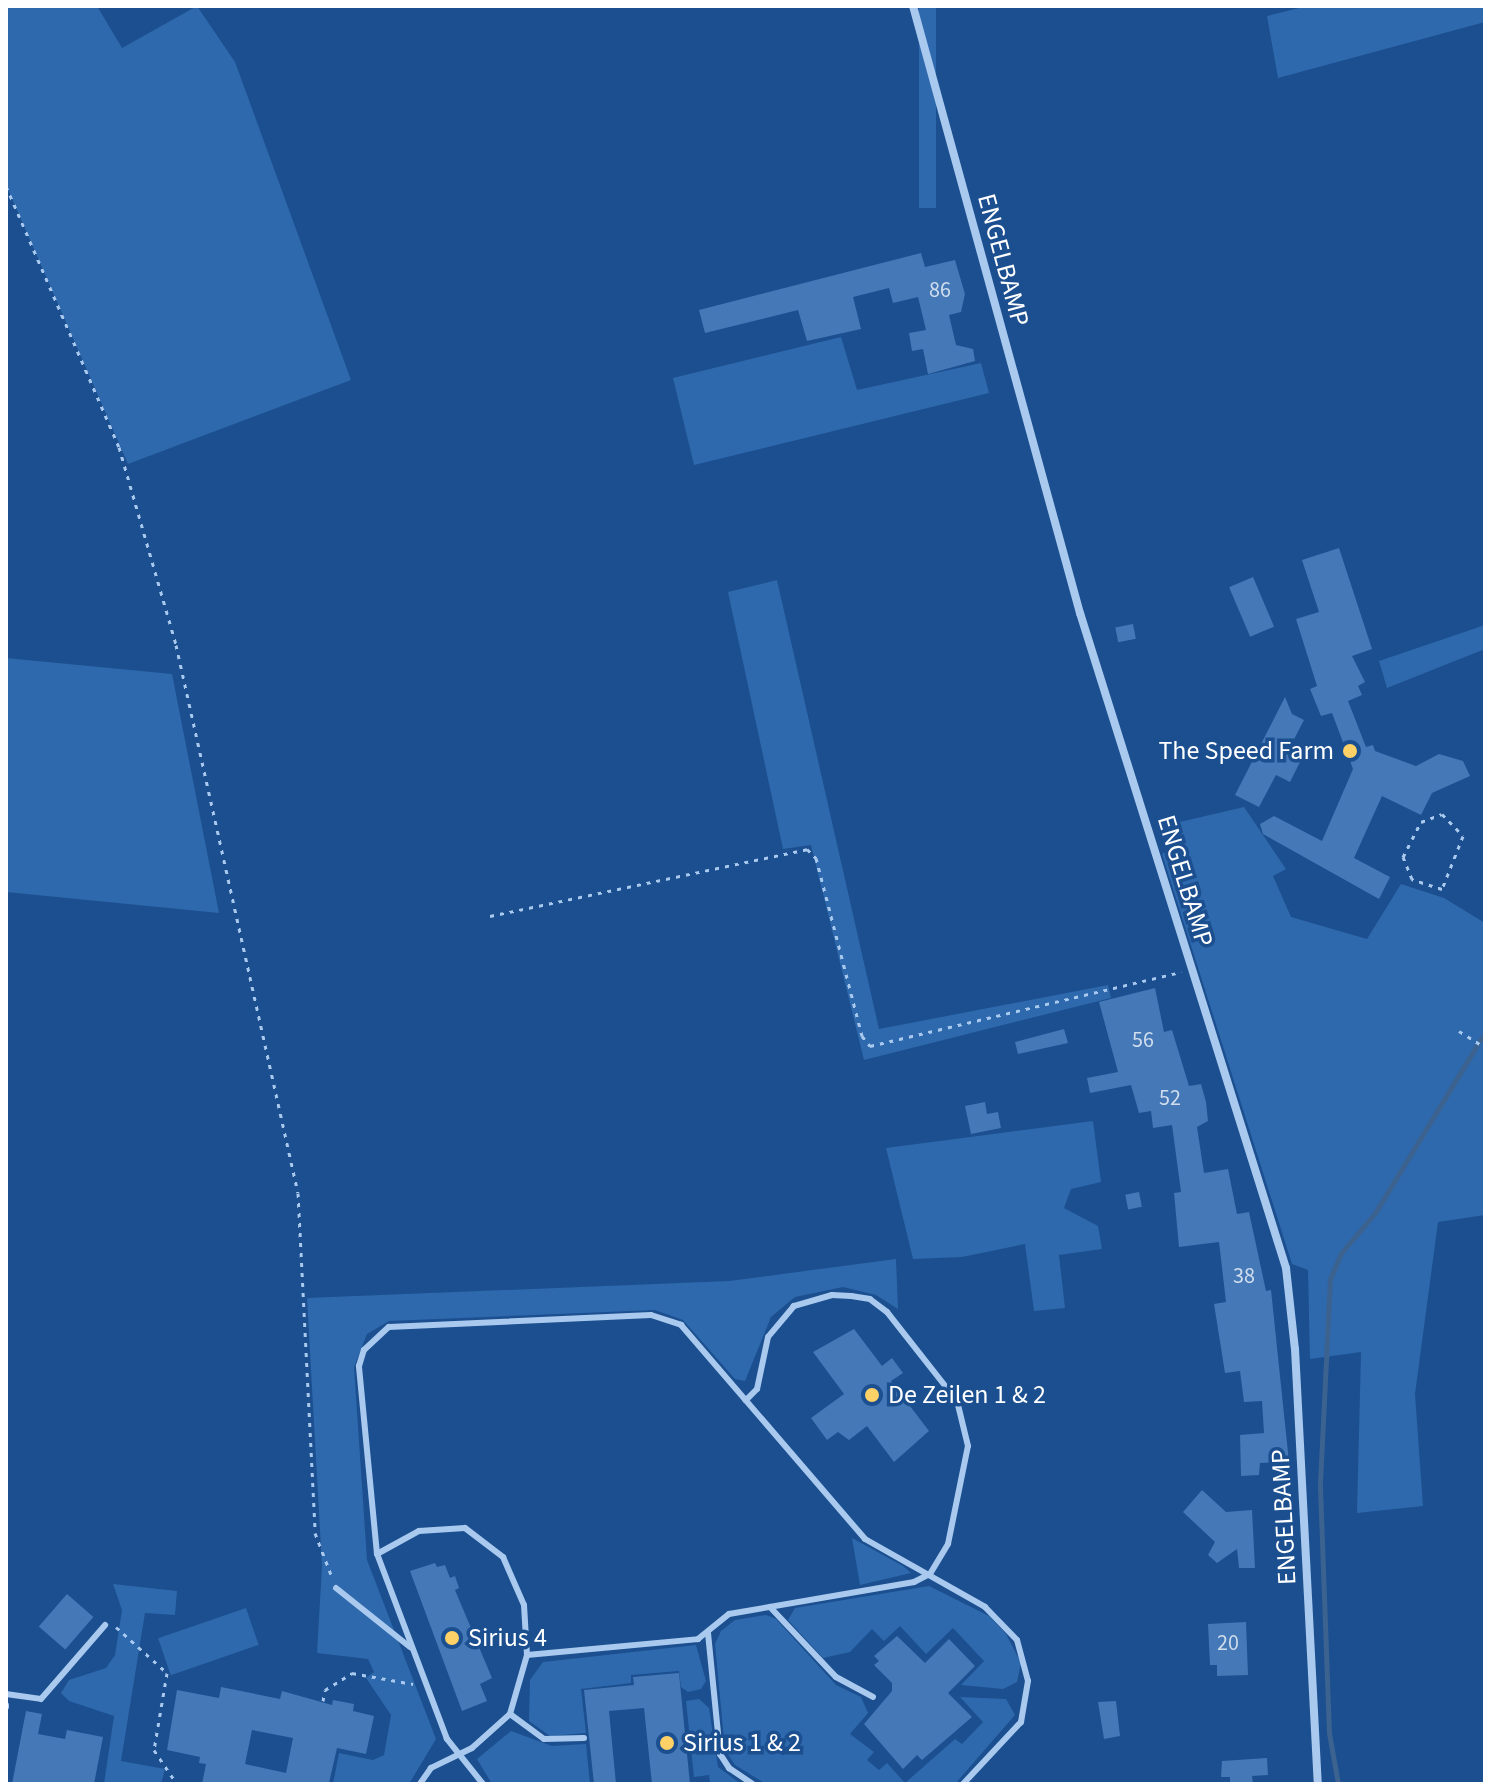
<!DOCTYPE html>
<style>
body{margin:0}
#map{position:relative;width:1491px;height:1790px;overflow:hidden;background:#1b4f8f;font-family:"Source Sans 3",sans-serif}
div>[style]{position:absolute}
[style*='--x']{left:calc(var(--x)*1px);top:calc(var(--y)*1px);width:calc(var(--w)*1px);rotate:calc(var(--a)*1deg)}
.green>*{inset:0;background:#2e69ad;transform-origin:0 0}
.stream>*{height:5px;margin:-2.5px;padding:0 2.5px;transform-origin:2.5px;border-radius:2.5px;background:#3c6290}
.building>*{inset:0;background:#4478b7;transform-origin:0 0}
.path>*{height:3px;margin-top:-1.5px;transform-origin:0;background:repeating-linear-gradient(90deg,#a9c9ee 0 4px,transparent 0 10px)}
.service>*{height:6px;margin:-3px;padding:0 3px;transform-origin:3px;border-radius:3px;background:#a9c9ee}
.minor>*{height:8px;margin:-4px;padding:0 4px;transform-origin:4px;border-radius:4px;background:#a9c9ee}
.dots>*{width:22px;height:22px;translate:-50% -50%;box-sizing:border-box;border:4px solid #1b4f8f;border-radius:50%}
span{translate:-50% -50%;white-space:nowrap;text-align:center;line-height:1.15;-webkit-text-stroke:7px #1b4f8f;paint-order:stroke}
.number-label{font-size:22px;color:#d0dded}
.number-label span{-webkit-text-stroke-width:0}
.street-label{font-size:26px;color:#fff}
.poi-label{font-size:26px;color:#fff}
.right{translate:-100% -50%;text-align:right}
.left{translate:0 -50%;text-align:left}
.frame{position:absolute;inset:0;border:8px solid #fff;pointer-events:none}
</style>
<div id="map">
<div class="green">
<div style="clip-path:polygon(6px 6px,97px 6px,122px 48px,197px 6px,235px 62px,351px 380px,128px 464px,6px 185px)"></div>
<div style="left:919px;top:6px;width:17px;height:202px"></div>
<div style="clip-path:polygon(1307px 6px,1485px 6px,1485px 22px,1278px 78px,1267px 16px)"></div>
<div style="clip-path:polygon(841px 337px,857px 390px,981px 363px,989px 393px,694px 465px,673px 378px)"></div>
<div style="clip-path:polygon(777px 580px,879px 1029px,1108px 985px,1111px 998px,864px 1060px,811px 845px,783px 849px,728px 592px)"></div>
<div style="clip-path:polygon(1485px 625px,1485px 649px,1387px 688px,1379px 661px)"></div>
<div style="clip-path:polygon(6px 658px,172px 674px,219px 913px,6px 892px)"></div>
<div style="clip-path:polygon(1244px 807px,1286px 869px,1273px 876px,1291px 917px,1367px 939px,1401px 884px,1444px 898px,1485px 923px,1485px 1215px,1438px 1222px,1415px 1394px,1423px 1506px,1357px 1513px,1361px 1352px,1310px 1359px,1308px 1270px,1292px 1264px,1162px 854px,1173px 848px,1167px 825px)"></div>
<div style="clip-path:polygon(1093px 1121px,1101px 1182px,1071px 1189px,1064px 1208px,1098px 1226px,1102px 1249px,1059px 1255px,1065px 1308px,1034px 1311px,1025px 1244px,962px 1257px,913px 1259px,886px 1148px)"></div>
<div style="clip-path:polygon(896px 1259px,898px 1309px,876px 1295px,843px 1287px,795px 1297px,771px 1317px,745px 1381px,735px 1379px,683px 1320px,655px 1310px,389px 1321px,367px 1334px,354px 1367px,367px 1560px,436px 1739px,409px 1784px,333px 1784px,339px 1753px,373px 1760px,384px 1755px,391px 1715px,366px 1678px,374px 1672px,368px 1659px,317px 1653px,322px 1566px,307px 1298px,729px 1281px)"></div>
<div style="clip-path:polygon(852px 1538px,903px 1566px,911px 1573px,860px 1585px)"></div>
<div style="clip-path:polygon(113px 1584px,177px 1591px,175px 1615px,145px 1613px,121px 1761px,165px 1769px,161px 1784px,104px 1784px,114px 1716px,69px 1701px,61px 1693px,69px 1680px,106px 1668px,115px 1655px,122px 1610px)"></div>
<div style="clip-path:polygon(929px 1586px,989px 1616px,1006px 1634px,1021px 1663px,1017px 1682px,1003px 1689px,961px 1685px,984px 1661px,953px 1628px,926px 1654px,900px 1626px,884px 1641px,872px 1629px,850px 1652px,823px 1658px,788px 1620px,795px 1608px)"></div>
<div style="left:246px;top:1608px;width:39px;height:93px;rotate:71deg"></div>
<div style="clip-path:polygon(766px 1615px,776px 1619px,836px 1685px,861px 1697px,868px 1713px,850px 1734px,874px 1752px,867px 1760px,879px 1770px,887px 1763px,905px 1783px,955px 1739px,962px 1744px,983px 1722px,960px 1697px,1006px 1699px,1015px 1715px,955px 1784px,766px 1784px,735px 1765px,725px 1750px,715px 1644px,721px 1631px,735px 1620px)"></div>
<div style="clip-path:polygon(696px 1645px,706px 1681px,701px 1689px,688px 1692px,681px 1687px,679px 1671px,631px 1675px,631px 1683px,581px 1689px,586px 1733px,550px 1736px,529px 1721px,530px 1680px,543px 1662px)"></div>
<div style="clip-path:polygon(699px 1699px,709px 1708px,718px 1767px,741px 1784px,710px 1784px,709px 1775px,694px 1777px,686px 1701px)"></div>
<div style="clip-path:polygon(511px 1731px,552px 1746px,586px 1744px,590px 1784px,492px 1784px,477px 1759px)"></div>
</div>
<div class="stream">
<div style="--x:1480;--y:1040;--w:8;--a:-50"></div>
<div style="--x:1338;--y:1784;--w:52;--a:-100"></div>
<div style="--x:1329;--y:1733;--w:250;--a:-92.1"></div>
<div style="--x:1320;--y:1483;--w:204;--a:-87.2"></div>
<div style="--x:1330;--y:1279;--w:28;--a:-67"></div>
<div style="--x:1341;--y:1253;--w:52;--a:-49.6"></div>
<div style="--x:1375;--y:1213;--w:197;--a:-58.7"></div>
</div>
<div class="building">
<div style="clip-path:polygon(921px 253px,925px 267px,955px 260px,965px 294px,961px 312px,949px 315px,956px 345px,973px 349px,975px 361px,928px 374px,923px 349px,912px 351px,909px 333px,926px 330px,918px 297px,893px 303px,889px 288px,853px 297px,861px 329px,807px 341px,798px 310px,705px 333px,699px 310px)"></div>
<div style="clip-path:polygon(1339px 548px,1372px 649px,1352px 656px,1365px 682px,1358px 686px,1362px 695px,1348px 701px,1366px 747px,1373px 745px,1375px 751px,1416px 766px,1439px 754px,1463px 761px,1470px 776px,1432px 793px,1421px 815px,1382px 796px,1354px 858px,1390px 877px,1379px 899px,1263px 834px,1260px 824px,1274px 816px,1322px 841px,1353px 769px,1332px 713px,1321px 716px,1310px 689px,1317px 686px,1296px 619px,1319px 612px,1302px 560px)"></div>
<div style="left:1253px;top:577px;width:54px;height:26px;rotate:67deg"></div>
<div style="left:1133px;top:624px;width:15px;height:18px;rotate:79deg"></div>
<div style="clip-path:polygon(1285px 697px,1292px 714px,1304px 720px,1288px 751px,1302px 758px,1290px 782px,1276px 775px,1259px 807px,1235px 795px)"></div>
<div style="clip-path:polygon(1155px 988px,1164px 1032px,1172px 1030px,1189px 1086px,1201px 1084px,1206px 1102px,1208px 1121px,1197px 1127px,1204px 1173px,1228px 1169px,1237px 1214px,1249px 1212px,1266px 1291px,1271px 1290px,1289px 1462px,1260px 1463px,1259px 1475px,1241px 1476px,1240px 1435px,1264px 1433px,1262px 1401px,1244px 1402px,1240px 1371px,1225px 1373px,1214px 1304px,1226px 1302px,1219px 1242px,1179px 1247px,1174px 1193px,1181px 1192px,1172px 1125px,1153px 1128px,1151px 1111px,1139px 1113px,1131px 1085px,1090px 1093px,1087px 1078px,1118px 1072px,1099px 1002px)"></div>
<div style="clip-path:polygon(1064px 1029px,1068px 1043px,1018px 1054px,1015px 1042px)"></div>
<div style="clip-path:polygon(985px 1102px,987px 1114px,998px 1112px,1001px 1128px,971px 1134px,965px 1106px)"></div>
<div style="left:1139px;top:1192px;width:15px;height:14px;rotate:79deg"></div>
<div style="clip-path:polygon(854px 1329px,882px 1366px,892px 1358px,903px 1373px,891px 1381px,929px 1431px,894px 1462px,867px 1426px,849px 1440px,838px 1432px,827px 1440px,811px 1418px,844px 1394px,813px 1352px)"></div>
<div style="clip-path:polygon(1202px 1490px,1226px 1512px,1252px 1510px,1255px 1568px,1239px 1568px,1237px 1549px,1217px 1563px,1208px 1555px,1215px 1542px,1183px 1512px)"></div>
<div style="clip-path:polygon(435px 1563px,437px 1567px,445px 1565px,450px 1578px,455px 1576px,459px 1588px,455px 1590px,492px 1678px,480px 1684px,487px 1701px,462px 1711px,410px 1571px)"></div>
<div style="left:67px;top:1594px;width:35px;height:43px;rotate:41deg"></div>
<div style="clip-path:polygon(1246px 1622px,1248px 1675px,1217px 1676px,1217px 1665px,1210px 1665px,1208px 1624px)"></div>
<div style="clip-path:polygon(897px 1636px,925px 1663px,949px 1639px,975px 1666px,948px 1693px,972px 1717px,922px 1760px,917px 1755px,903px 1769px,864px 1724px,892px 1691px,892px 1683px,874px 1665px,879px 1661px,874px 1656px)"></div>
<div style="clip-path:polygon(679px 1673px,690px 1784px,652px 1784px,644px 1708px,609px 1711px,616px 1784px,594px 1784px,584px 1690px,634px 1685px,633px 1677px)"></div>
<div style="clip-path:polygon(evenodd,221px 1687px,280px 1699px,282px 1691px,332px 1705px,333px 1700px,354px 1704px,353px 1711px,374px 1716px,366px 1754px,337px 1748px,329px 1783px,202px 1784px,206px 1764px,199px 1763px,200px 1757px,167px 1750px,177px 1690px,219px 1698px,221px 1687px,252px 1730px,293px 1738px,286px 1773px,245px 1764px,252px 1730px)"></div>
<div style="clip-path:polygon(1116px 1701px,1120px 1736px,1104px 1739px,1098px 1702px)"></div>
<div style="clip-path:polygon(26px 1711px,42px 1714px,38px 1734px,65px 1739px,67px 1730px,103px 1737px,94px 1784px,12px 1784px)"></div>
<div style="clip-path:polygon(1267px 1758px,1268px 1775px,1252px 1776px,1253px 1784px,1230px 1784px,1230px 1777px,1221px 1777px,1222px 1761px)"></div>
</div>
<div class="path">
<div style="--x:6;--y:186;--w:284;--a:66.6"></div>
<div style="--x:119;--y:447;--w:206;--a:73.9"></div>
<div style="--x:176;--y:645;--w:561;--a:77.45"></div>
<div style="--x:298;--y:1193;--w:340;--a:87.1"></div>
<div style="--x:315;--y:1533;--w:47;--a:68.9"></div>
<div style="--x:1442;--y:814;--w:30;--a:46"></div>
<div style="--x:1463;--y:836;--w:57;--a:111.6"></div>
<div style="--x:1442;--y:889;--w:32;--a:-162"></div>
<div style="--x:1412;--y:879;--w:24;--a:-112"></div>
<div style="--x:1403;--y:857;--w:39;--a:-63"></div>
<div style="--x:1421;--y:822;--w:22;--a:-21"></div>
<div style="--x:490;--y:916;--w:324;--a:-11.9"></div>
<div style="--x:807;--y:849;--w:13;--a:45"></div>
<div style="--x:816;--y:858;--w:184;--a:75.5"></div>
<div style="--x:862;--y:1036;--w:13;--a:51"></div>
<div style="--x:870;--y:1046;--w:320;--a:-13.4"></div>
<div style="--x:1459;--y:1031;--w:31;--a:32"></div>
<div style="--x:116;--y:1627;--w:69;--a:42"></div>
<div style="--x:167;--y:1673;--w:78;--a:99.6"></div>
<div style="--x:154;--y:1750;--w:41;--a:55.9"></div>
<div style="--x:323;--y:1701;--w:11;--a:-80"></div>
<div style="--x:325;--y:1690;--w:32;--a:-32"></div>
<div style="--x:352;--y:1673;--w:62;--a:10.2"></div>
</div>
<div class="service">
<div style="--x:377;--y:1554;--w:48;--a:-28.7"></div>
<div style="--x:419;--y:1531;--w:46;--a:-3.7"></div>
<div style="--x:465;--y:1528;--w:48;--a:37.3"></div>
<div style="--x:503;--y:1557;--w:52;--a:66.4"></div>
<div style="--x:524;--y:1605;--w:50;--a:86.6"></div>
<div style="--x:527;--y:1655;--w:61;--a:106.1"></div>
<div style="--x:510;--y:1714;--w:51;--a:138.2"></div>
<div style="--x:472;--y:1748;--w:46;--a:154"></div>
<div style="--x:431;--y:1768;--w:19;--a:125"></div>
<div style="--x:336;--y:1588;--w:95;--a:38.6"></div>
<div style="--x:770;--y:1607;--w:96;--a:46.7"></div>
<div style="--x:836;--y:1677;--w:42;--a:28.4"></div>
<div style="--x:708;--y:1633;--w:122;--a:84.3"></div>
<div style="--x:720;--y:1754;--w:17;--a:57"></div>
<div style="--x:729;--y:1768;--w:29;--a:34"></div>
<div style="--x:527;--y:1655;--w:172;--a:-5.3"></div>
<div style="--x:698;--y:1639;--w:40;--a:-39"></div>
<div style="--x:729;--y:1614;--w:188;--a:-9.8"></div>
<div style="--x:914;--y:1582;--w:18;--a:-27"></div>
<div style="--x:930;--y:1574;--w:35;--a:-59"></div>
<div style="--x:948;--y:1544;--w:100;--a:-78.5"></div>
<div style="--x:968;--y:1446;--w:46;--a:-103.7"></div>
<div style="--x:957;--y:1401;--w:113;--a:-128.2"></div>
<div style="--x:887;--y:1312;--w:21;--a:-143"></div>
<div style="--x:870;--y:1299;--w:19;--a:-171"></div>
<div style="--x:851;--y:1296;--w:19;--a:-177"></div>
<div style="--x:832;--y:1295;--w:40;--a:164"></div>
<div style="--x:794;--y:1306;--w:40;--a:130"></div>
<div style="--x:768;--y:1337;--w:53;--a:101.9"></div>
<div style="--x:757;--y:1389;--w:16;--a:135"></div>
<div style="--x:6;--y:1694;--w:35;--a:8"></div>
<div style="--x:41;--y:1699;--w:98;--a:-49.1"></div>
<div style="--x:6;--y:1705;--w:2;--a:90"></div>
<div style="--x:510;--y:1714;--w:42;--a:36.3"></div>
<div style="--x:544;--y:1739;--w:40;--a:-1.4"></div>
<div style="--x:483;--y:1784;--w:58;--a:-128.7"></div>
<div style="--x:447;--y:1739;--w:198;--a:-110.7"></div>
<div style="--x:377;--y:1554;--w:189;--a:-95.5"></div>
<div style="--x:359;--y:1366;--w:17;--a:-73"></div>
<div style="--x:364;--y:1350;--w:34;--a:-43"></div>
<div style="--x:389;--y:1327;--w:262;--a:-2.6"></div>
<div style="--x:651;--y:1315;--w:32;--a:18"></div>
<div style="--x:681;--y:1325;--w:282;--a:49.3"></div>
<div style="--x:865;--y:1539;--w:138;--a:29.5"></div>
<div style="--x:985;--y:1607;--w:46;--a:45.9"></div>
<div style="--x:1017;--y:1640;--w:42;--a:75"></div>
<div style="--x:1028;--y:1681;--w:42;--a:99.7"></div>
<div style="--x:1021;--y:1722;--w:85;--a:133.1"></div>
</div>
<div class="minor">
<div style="--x:913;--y:6;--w:630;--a:74.62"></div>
<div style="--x:1080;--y:613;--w:687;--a:72.54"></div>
<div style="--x:1286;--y:1268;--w:81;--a:83.7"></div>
<div style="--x:1295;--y:1349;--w:436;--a:87"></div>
</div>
<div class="dots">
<div style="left:1350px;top:751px;background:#ffd166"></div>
<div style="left:872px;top:1395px;background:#ffd166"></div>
<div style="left:452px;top:1638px;background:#ffd166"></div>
<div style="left:667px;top:1743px;background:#ffd166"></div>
</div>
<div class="number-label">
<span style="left:940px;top:291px">86</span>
<span style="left:1143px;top:1041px">56</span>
<span style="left:1170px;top:1099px">52</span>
<span style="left:1244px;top:1277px">38</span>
<span style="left:1228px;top:1644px">20</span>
</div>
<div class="street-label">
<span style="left:1003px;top:260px;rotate:75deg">ENGELBAMP</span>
<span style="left:1185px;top:881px;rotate:73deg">ENGELBAMP</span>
<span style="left:1284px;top:1517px;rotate:-93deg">ENGELBAMP</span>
</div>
<div class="poi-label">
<span class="right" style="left:1334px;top:751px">The Speed Farm</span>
<span class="left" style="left:888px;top:1395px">De Zeilen 1 &amp; 2</span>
<span class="left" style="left:468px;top:1638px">Sirius 4</span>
<span class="left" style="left:683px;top:1743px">Sirius 1 &amp; 2</span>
</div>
<div class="frame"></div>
</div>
